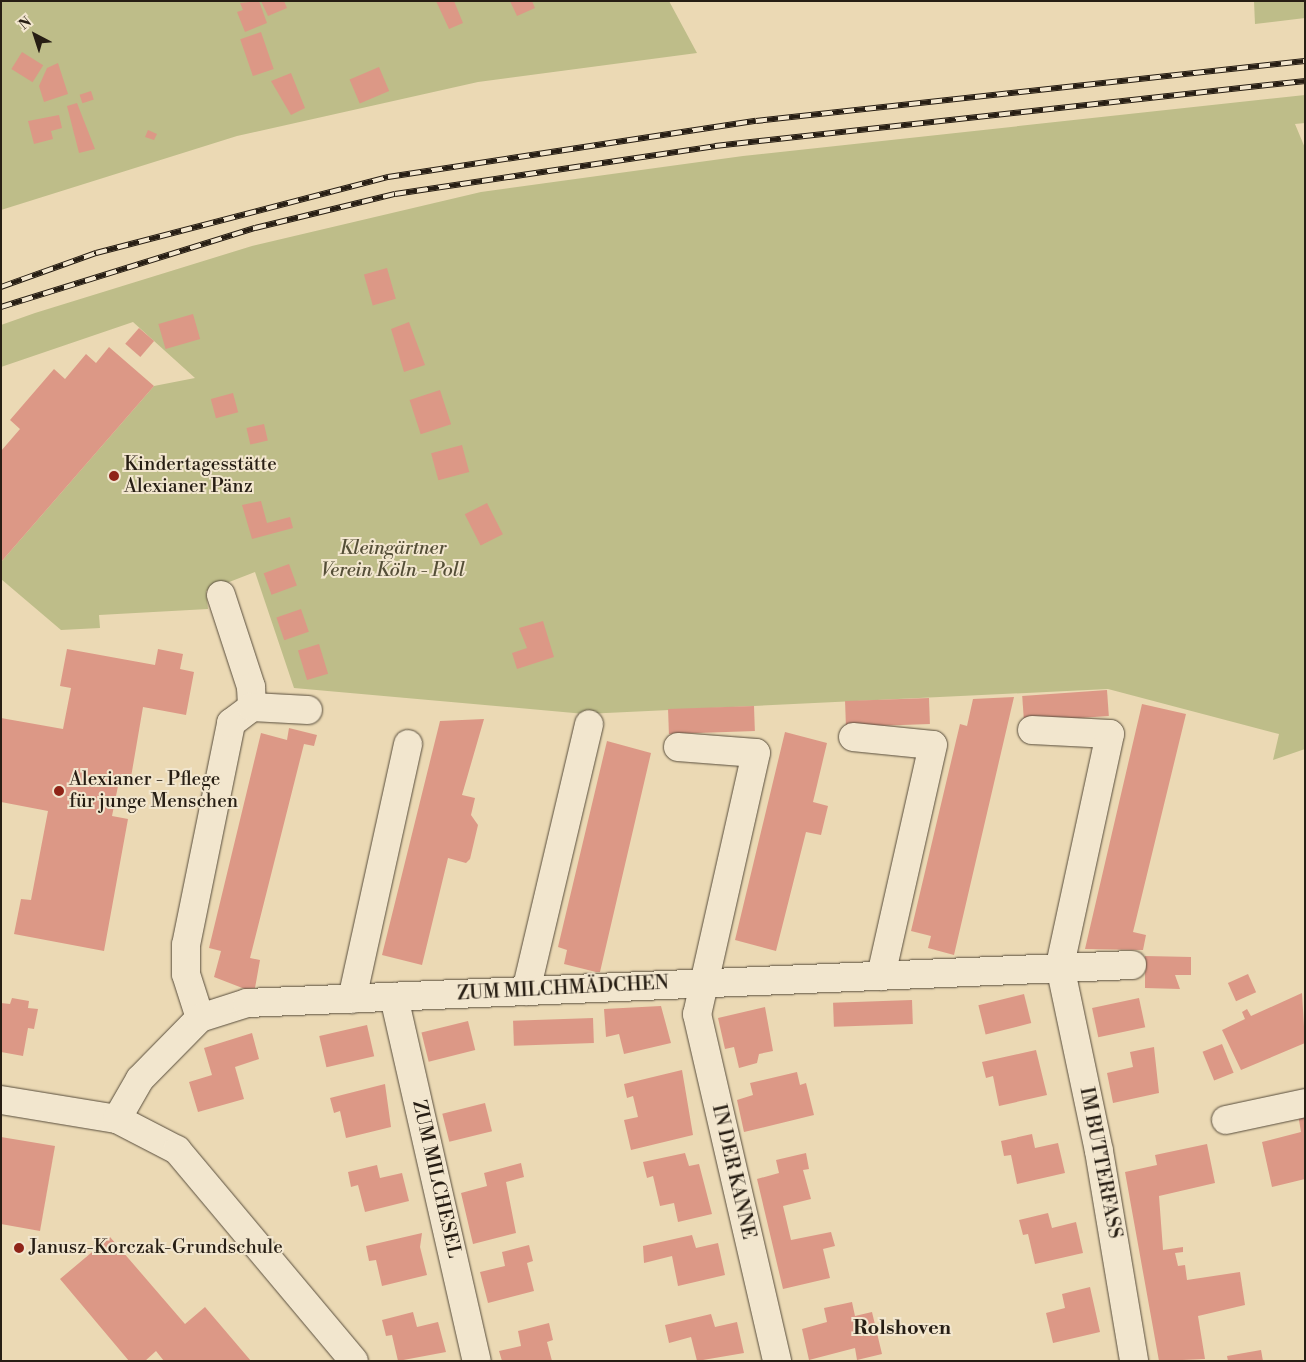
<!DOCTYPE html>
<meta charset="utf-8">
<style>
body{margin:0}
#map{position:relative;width:1306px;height:1362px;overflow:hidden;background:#ebd9b4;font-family:"Libre Bodoni",serif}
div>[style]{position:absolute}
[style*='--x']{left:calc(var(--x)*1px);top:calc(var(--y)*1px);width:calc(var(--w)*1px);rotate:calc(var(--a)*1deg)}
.green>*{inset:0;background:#bebd89}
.building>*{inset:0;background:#dc9886;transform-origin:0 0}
.roads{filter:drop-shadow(0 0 1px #584d3c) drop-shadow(0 0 1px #584d3c)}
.minor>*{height:28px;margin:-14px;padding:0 14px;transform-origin:14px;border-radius:14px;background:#f2e6ce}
.rail>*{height:5.5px;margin-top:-2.75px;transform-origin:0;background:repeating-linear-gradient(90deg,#f2e6ce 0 11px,#271e14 0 22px);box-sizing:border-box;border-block:1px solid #271e14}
.dots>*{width:14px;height:14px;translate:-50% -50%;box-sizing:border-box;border:2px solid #f2e6ce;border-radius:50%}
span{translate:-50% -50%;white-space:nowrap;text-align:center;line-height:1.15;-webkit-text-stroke:4px #f2e6ce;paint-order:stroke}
.poi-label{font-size:19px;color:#271e14}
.left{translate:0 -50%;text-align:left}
.park-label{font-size:19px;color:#544e37;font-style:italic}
.street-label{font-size:19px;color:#271e14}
.neighbourhood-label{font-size:20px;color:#271e14;font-weight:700}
.frame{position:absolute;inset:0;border:2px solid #271e14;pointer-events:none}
.north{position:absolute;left:10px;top:10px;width:50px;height:50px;-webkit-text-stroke:4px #f2e6ce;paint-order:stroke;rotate:320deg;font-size:14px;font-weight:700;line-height:20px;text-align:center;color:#271e14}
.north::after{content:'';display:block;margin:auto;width:18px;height:22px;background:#271e14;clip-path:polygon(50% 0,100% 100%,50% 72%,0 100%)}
</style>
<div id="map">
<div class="green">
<div style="clip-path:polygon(1px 1px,669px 1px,697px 53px,478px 82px,237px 136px,1px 210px)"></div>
<div style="clip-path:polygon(1254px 1px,1305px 1px,1305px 18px,1255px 24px)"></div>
<div style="clip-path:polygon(1305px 95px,1305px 123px,1295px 124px,1305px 148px,1305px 749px,1273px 760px,1279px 734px,1108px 689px,585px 714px,294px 688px,255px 572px,206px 591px,208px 609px,99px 615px,100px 628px,61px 630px,1px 579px,1px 562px,154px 386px,195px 378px,133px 322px,1px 367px,1px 325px,35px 313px,252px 246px,481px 192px,743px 156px)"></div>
</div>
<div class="building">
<div style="clip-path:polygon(259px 1px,267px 23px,245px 32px,237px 12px,243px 10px,240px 3px)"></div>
<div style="clip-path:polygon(261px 1px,284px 1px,287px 8px,268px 16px)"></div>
<div style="clip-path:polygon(436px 1px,454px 1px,463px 23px,449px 29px)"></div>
<div style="clip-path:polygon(510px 1px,532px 1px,535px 8px,517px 16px)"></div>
<div style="left:261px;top:32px;width:39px;height:22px;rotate:71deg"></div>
<div style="left:22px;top:52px;width:25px;height:20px;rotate:32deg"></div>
<div style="clip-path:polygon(58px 63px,68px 94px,44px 102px,39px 86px,47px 68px)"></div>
<div style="left:379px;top:67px;width:26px;height:32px;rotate:67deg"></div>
<div style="clip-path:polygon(291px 73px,305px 108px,291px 115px,271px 81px)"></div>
<div style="left:91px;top:91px;width:9px;height:12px;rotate:72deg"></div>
<div style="clip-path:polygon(77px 103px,95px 149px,79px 153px,67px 106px)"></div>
<div style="clip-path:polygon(59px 115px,62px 128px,51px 131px,53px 139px,34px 144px,28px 121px)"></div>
<div style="clip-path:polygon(148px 130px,157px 134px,154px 140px,145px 137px)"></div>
<div style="left:387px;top:268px;width:32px;height:24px;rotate:74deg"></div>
<div style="left:193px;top:314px;width:26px;height:36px;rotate:74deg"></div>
<div style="clip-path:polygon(409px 322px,425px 365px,404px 372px,391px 329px)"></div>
<div style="left:139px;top:328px;width:20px;height:21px;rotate:41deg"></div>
<div style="clip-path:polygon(109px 347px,154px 386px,1px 562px,1px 451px,20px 429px,10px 420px,54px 369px,65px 379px,86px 354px,96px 363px)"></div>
<div style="left:440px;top:390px;width:36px;height:32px;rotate:72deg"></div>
<div style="left:233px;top:393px;width:20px;height:23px;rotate:75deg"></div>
<div style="left:264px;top:424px;width:17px;height:18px;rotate:77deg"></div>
<div style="left:462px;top:445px;width:28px;height:32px;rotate:75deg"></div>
<div style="clip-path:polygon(261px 501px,267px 523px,290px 517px,293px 528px,252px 539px,242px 505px)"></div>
<div style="left:487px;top:503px;width:35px;height:25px;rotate:63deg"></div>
<div style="left:289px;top:564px;width:23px;height:27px;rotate:70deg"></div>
<div style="left:301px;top:609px;width:24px;height:26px;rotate:71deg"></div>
<div style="clip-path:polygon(543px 621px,554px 657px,517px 669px,512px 653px,527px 648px,519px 628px)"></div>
<div style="left:319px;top:644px;width:31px;height:22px;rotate:73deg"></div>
<div style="clip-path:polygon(67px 649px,155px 665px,158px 649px,183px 654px,180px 669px,194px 672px,186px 715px,143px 707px,130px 783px,119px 781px,112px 816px,128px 819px,104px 951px,14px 934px,21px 899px,31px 900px,48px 811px,1px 802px,1px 718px,63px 729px,71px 688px,60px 686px)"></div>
<div style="left:1107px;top:690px;width:26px;height:85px;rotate:86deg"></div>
<div style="clip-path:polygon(1014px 697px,954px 955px,928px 948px,931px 936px,911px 931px,960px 724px,967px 726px,973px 699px)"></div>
<div style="left:929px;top:698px;width:26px;height:84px;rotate:88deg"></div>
<div style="clip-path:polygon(1142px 704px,1186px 714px,1133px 932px,1146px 935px,1143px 950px,1085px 949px)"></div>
<div style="left:754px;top:706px;width:25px;height:86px;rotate:88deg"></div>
<div style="clip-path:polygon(484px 719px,462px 795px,475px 798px,471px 815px,478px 825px,470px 859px,466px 863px,448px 858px,422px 965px,382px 955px,440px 721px)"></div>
<div style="clip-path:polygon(289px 728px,317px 735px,314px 746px,304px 744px,250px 958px,260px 960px,255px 988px,245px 989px,214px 977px,221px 951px,209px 948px,261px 733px,287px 740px)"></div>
<div style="clip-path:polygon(785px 732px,827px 743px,813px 802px,828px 806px,821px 835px,806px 832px,776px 951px,735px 940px)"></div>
<div style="clip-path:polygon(607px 741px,651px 753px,600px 972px,596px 972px,564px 964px,567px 950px,558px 947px)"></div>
<div style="clip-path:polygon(1145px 956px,1191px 957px,1191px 975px,1175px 975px,1180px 989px,1145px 988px)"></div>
<div style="left:1248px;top:974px;width:20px;height:22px;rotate:66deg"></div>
<div style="clip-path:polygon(1302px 993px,1305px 1043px,1241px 1070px,1222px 1030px,1245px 1019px,1242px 1012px,1247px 1009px,1251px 1016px)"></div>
<div style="left:1024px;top:994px;width:30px;height:47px;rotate:76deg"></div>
<div style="clip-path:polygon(12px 998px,29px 1001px,28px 1008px,38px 1009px,34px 1029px,28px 1028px,23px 1056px,1px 1052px,1px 1003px,10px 1004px)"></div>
<div style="left:1139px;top:998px;width:30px;height:48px;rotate:78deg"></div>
<div style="left:912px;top:1000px;width:24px;height:79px;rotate:88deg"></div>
<div style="clip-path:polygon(661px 1006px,671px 1043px,624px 1054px,619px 1034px,606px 1037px,604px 1009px)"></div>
<div style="clip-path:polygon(765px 1007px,773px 1051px,759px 1054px,757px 1063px,739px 1068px,734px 1047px,725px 1049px,718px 1018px)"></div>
<div style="left:593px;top:1018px;width:25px;height:80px;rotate:88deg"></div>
<div style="left:468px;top:1021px;width:30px;height:48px;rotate:76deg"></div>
<div style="left:367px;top:1025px;width:32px;height:49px;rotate:77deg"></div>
<div style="clip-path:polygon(252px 1033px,259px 1059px,235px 1067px,244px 1099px,198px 1112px,189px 1082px,212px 1075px,204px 1048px)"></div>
<div style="left:1222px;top:1044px;width:31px;height:21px;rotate:68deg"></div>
<div style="clip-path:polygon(1154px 1047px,1159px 1093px,1113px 1103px,1107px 1073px,1133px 1067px,1130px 1052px)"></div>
<div style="clip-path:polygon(1036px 1050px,1047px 1095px,999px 1106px,993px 1076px,986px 1078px,982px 1062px)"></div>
<div style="clip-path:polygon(682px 1070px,693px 1135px,631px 1150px,624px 1120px,638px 1117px,633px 1096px,627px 1098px,624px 1084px)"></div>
<div style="clip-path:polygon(797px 1072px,800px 1085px,806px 1083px,814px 1115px,744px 1132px,737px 1100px,753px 1095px,750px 1083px)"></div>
<div style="clip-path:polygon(385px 1084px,391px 1127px,346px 1138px,340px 1111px,334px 1113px,330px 1098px)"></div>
<div style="left:485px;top:1103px;width:29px;height:44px;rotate:76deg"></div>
<div style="clip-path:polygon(1305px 1112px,1305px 1179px,1272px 1187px,1262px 1142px,1301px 1132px,1298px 1114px)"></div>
<div style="clip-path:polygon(1032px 1134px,1035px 1148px,1058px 1143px,1065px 1173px,1017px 1184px,1011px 1155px,1004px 1156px,1001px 1141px)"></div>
<div style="clip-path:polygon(1px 1137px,55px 1146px,40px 1231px,1px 1224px)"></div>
<div style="clip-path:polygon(1207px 1144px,1215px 1183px,1159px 1196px,1163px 1250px,1183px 1247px,1183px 1252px,1175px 1253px,1178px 1266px,1185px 1265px,1187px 1280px,1240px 1272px,1245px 1305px,1198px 1316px,1205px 1359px,1159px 1361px,1125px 1172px,1157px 1165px,1155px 1155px)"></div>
<div style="clip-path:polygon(685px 1153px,689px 1166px,699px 1164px,712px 1214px,678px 1222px,674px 1203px,660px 1206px,653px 1176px,647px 1178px,643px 1162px)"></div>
<div style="clip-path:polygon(806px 1153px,809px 1169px,803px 1170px,811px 1199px,783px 1206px,791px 1240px,831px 1232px,835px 1246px,823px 1249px,830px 1278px,783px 1289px,757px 1179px,779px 1173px,776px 1160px)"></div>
<div style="clip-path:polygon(521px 1163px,524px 1177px,506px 1182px,516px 1233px,473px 1244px,461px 1193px,487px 1186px,484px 1173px)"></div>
<div style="clip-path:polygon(377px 1165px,380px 1178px,402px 1173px,409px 1201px,365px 1212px,358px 1185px,351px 1187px,348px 1172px)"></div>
<div style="clip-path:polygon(1048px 1213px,1052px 1228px,1076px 1222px,1083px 1253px,1035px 1264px,1028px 1234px,1023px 1235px,1019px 1220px)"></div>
<div style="clip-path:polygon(422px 1233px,420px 1247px,427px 1275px,382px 1286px,376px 1260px,369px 1261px,366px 1246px)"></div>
<div style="clip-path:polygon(692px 1235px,696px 1248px,718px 1243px,725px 1275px,678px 1286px,672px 1256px,644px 1263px,643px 1246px)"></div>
<div style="clip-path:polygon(110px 1237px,185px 1324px,205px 1307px,251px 1361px,164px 1361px,156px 1351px,145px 1361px,129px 1361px,60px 1279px)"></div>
<div style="clip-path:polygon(529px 1245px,533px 1261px,527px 1263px,534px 1291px,488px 1303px,480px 1272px,505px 1266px,502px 1252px)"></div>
<div style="clip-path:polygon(1090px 1287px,1100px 1332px,1053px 1343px,1046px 1313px,1065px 1308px,1062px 1294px)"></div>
<div style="clip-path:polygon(852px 1302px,855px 1316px,872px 1312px,882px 1354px,857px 1360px,855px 1348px,809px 1360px,802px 1329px,827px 1322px,824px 1308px)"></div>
<div style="clip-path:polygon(413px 1312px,417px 1327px,438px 1322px,446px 1352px,398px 1361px,392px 1335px,386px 1336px,382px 1320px)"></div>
<div style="clip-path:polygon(711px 1314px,715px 1327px,737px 1322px,744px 1353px,697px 1361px,691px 1337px,669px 1343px,665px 1325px)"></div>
<div style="clip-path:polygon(549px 1323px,553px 1340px,547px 1342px,552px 1361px,502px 1361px,499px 1351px,521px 1346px,518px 1331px)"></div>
<div style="clip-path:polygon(1261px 1350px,1263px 1361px,1228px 1361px,1227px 1356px)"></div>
</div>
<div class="roads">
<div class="minor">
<div style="--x:221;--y:595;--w:97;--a:71.9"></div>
<div style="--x:251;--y:687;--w:20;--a:87"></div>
<div style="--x:1032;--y:730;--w:78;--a:2.9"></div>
<div style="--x:1110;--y:734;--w:237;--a:102.2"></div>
<div style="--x:1060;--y:966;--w:189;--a:78.1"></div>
<div style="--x:1099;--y:1151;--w:213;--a:80.5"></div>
<div style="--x:853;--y:737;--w:80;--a:5.7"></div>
<div style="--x:933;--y:745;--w:237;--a:102.7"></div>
<div style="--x:678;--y:747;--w:78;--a:4.4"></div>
<div style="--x:756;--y:753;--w:268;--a:102.7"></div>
<div style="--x:697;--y:1014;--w:356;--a:77"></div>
<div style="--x:526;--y:991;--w:274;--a:-76.7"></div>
<div style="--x:394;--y:997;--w:373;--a:77.2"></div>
<div style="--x:352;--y:999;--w:261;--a:-77.6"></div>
<div style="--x:200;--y:1018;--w:46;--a:-107.7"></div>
<div style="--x:186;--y:974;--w:29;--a:-90"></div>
<div style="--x:186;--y:945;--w:227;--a:-78.5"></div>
<div style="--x:231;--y:723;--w:26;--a:-37"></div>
<div style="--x:252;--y:707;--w:56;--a:3.1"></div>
<div style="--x:1;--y:1100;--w:118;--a:9.3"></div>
<div style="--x:117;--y:1119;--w:68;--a:27.3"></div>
<div style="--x:177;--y:1150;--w:275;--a:50"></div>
<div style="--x:117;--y:1119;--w:46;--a:-60.1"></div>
<div style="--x:140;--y:1079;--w:86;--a:-45.5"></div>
<div style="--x:200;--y:1018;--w:49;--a:-17.7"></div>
<div style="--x:247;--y:1003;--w:886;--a:-2.46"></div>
<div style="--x:1226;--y:1120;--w:81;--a:-12.1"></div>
</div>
</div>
<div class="rail">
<div style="--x:1;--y:287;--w:101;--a:-19.7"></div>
<div style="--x:96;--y:253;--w:302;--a:-14.6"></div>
<div style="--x:388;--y:177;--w:372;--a:-8.7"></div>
<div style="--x:756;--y:121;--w:552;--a:-6.24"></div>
<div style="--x:1;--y:307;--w:266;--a:-17.3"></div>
<div style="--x:255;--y:228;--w:144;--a:-13.7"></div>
<div style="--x:395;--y:194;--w:324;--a:-8.5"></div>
<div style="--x:715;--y:146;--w:594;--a:-6.29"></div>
</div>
<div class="dots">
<div style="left:114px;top:476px;background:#8f2418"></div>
<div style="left:59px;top:791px;background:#8f2418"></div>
<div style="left:19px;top:1248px;background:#8f2418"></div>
</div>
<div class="poi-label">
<span class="left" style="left:124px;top:476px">Kindertagesstätte<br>Alexianer Pänz</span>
<span class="left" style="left:69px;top:791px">Alexianer - Pflege<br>für junge Menschen</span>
<span class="left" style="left:29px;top:1248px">Janusz-Korczak-Grundschule</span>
</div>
<div class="park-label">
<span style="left:393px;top:560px">Kleingärtner<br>Verein Köln - Poll</span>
</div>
<div class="street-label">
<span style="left:563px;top:989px;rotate:-3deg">ZUM MILCHMÄDCHEN</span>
<span style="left:1100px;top:1163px;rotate:79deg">IM BUTTERFASS</span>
<span style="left:733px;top:1172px;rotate:77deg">IN DER KANNE</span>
<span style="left:436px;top:1179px;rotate:77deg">ZUM MILCHESEL</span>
</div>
<div class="neighbourhood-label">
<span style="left:902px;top:1328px">Rolshoven</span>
</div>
<div class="frame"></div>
<div class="north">N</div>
</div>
